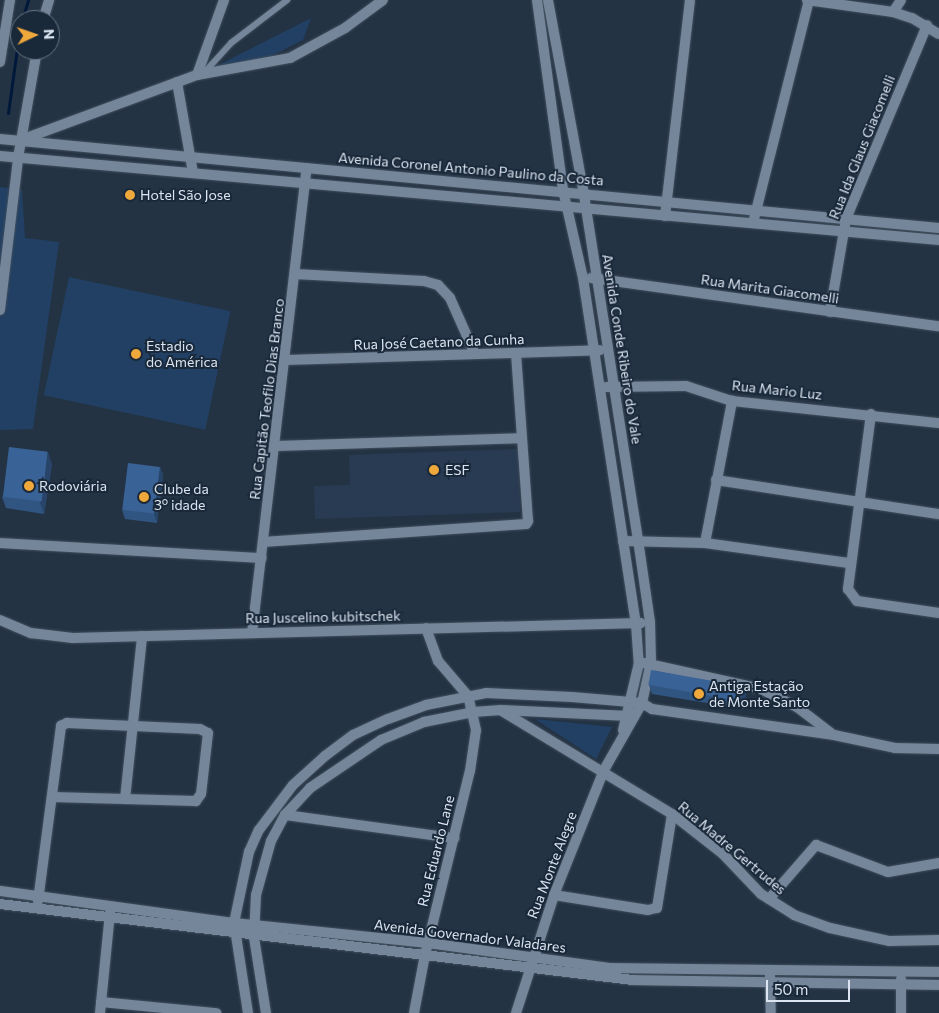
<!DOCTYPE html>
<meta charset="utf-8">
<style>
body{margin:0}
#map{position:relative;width:939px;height:1013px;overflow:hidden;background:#243344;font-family:Commissioner,sans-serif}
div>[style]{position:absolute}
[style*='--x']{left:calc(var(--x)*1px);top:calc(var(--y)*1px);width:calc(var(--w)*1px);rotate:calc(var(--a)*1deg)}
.built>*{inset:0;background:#283b52}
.green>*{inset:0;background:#214064;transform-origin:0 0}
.stream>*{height:3px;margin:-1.5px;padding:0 1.5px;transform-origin:1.5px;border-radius:1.5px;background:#00193b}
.roads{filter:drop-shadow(0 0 1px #424f5d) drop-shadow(0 0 1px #424f5d)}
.service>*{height:6px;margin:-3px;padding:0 3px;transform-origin:3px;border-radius:3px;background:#75869b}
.minor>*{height:10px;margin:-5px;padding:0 5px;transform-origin:5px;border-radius:5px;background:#75869b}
.tertiary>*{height:10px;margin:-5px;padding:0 5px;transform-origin:5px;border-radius:5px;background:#75869b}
.wall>*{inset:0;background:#315581}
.shaded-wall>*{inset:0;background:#284569}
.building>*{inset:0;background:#396396;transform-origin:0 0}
.dots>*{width:14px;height:14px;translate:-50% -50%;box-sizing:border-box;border:2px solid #1a293a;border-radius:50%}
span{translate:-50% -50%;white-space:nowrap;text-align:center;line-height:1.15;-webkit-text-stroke:4px #1a293a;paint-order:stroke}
.street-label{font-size:14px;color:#dbe4f0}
.poi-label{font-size:14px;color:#dbe4f0}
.left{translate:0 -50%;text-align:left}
.north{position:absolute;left:10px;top:10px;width:50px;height:50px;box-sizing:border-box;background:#1a293a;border:1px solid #677483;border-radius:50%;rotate:87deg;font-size:14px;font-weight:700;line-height:20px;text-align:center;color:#dbe4f0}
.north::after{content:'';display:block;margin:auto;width:18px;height:22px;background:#eea83c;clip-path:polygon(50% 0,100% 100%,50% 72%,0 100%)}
.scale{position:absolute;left:766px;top:980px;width:84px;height:22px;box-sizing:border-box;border:2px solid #dbe4f0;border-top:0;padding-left:6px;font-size:15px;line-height:18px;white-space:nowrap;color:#dbe4f0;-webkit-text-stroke:4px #1a293a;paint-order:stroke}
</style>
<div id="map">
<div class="built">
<div style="clip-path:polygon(518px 449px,520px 512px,315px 519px,314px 486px,350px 485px,349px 455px)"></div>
</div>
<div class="green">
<div style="clip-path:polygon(311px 18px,303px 40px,273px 55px,238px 67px,207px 71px)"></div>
<div style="clip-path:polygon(0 187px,22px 190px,25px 238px,59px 242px,33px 429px,0 430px)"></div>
<div style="left:69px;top:277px;width:165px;height:121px;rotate:12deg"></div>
<div style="clip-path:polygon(535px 719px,612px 727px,596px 759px)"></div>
</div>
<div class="stream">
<div style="--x:22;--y:20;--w:21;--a:-73"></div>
<div style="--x:8;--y:113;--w:88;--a:-82.1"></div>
</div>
<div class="roads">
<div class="service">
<div style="--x:202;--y:75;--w:43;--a:-47.8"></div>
<div style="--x:231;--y:43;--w:71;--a:-37.5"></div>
</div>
<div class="minor">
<div style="--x:537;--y:0;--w:192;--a:82.2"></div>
<div style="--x:563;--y:190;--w:90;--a:77.2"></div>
<div style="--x:583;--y:278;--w:350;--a:81.3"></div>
<div style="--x:636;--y:624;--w:39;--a:86"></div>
<div style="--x:639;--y:663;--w:69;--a:103.4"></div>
<div style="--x:807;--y:0;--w:87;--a:7.9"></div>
<div style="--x:893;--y:12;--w:20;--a:18"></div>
<div style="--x:912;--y:18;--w:31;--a:31"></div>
<div style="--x:893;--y:12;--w:14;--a:-56"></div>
<div style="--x:197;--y:75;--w:80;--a:-70.2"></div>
<div style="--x:177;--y:82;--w:92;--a:80"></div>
<div style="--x:21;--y:140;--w:188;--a:-20.3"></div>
<div style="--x:197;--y:75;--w:95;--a:-10.4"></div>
<div style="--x:290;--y:58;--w:63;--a:-28.6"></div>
<div style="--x:345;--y:28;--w:47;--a:-36.4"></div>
<div style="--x:665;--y:216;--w:217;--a:-83.4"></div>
<div style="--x:753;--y:223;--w:230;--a:-75.9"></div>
<div style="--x:295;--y:274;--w:129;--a:3.1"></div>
<div style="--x:424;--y:281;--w:15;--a:16"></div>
<div style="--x:438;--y:285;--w:18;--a:47"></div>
<div style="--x:450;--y:298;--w:61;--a:65.9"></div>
<div style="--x:591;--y:278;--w:351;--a:7.9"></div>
<div style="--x:830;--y:312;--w:94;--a:-80.2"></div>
<div style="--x:846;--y:219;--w:210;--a:-67.3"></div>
<div style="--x:286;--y:360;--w:314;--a:-1.8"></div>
<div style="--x:606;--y:387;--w:80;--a:-0.7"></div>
<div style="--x:686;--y:386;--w:48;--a:18.1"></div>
<div style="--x:732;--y:401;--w:208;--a:6.1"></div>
<div style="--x:871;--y:414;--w:177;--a:97.5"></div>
<div style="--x:848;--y:589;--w:15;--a:53"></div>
<div style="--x:857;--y:601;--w:83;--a:8.3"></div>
<div style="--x:274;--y:446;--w:248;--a:-1.8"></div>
<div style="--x:716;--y:480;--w:226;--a:8.7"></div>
<div style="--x:623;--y:541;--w:82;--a:1.4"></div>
<div style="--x:705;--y:543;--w:145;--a:7.9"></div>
<div style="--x:263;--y:542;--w:264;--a:-3.9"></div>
<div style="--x:526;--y:524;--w:4;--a:-56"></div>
<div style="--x:528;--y:521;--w:168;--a:-94.1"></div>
<div style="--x:0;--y:543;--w:262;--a:3.3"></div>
<div style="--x:705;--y:543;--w:145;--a:-79.2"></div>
<div style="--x:0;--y:620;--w:34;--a:23"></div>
<div style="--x:31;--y:633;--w:42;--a:6.8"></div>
<div style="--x:73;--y:638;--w:568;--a:-1.51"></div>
<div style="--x:252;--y:633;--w:468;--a:-83.3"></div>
<div style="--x:644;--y:663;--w:120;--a:12.5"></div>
<div style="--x:761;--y:689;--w:40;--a:26.6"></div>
<div style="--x:797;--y:707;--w:43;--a:37.4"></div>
<div style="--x:502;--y:711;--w:199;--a:31.2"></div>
<div style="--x:672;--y:814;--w:65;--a:38.1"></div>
<div style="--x:723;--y:854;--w:55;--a:46.5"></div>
<div style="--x:761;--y:894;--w:39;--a:32"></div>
<div style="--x:794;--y:915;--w:38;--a:20"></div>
<div style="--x:830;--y:928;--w:60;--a:12.4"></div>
<div style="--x:889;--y:941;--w:50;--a:-1.1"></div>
<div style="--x:125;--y:799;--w:164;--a:-84"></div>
<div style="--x:285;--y:815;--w:171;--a:7.8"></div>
<div style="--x:0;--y:891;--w:236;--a:7.8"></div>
<div style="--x:234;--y:923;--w:195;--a:5.9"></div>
<div style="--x:428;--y:943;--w:185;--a:7.8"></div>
<div style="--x:611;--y:968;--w:328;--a:0.7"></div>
<div style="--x:554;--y:895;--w:95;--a:9.1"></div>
<div style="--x:648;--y:910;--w:9;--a:-13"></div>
<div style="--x:657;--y:908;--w:95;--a:-80.9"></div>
<div style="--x:769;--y:899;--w:72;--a:-49"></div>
<div style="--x:816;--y:845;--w:77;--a:20.6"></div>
<div style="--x:888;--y:872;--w:52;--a:-10"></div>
<div style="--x:38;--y:901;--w:177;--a:-82.5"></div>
<div style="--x:61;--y:726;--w:7;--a:-27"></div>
<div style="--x:67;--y:723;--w:133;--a:2.6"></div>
<div style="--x:200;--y:729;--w:9;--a:27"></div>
<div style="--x:208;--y:733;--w:61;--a:96.5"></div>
<div style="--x:201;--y:794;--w:9;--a:126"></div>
<div style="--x:196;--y:801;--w:144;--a:-178.4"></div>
<div style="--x:0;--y:904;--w:638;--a:6.85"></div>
<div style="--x:633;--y:980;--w:306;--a:0.9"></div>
<div style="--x:770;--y:974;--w:39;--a:89"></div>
<div style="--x:101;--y:1002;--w:116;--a:5.5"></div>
<div style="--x:100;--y:1013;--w:101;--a:-84.3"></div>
<div style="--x:248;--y:1013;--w:91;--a:-98.8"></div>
<div style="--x:234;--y:923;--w:73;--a:-78.1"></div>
<div style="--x:249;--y:852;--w:24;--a:-66"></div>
<div style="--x:259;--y:830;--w:56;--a:-52.9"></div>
<div style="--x:293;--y:785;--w:43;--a:-42.2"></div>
<div style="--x:325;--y:756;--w:35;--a:-37"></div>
<div style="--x:353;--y:735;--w:38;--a:-25"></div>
<div style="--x:388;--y:719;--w:40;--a:-20.2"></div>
<div style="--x:426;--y:705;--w:61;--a:-11.3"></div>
<div style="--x:486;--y:693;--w:86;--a:2.7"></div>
<div style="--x:572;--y:697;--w:70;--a:4.9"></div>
<div style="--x:642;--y:703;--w:12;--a:31"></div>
<div style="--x:652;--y:709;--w:184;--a:8.1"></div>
<div style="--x:834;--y:735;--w:62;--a:12"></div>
<div style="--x:895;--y:748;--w:44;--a:1.3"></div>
<div style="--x:266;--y:1013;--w:77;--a:-99"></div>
<div style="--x:254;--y:937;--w:42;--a:-87.3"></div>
<div style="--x:256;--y:895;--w:56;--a:-74.5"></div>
<div style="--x:271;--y:841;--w:30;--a:-62"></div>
<div style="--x:285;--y:815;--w:37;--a:-47"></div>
<div style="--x:310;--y:788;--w:86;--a:-34.1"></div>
<div style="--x:381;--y:740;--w:47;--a:-22.7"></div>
<div style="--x:424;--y:722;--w:50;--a:-11.5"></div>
<div style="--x:473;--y:712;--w:28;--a:-4"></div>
<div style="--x:501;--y:710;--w:129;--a:2.7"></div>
<div style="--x:414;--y:1013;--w:59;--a:-79.3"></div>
<div style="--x:425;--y:955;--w:189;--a:-76.3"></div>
<div style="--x:470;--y:771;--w:41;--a:-81.7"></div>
<div style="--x:476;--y:730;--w:35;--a:-103"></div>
<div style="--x:468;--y:696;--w:46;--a:-130.6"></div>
<div style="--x:438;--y:661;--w:35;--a:-110"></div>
<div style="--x:516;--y:1013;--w:124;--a:-72.1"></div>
<div style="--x:554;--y:895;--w:135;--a:-68.2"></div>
<div style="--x:604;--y:770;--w:77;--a:-60.4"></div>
<div style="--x:642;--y:703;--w:42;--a:-77.6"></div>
<div style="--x:651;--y:662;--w:40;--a:-91.4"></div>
<div style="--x:650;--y:622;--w:83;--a:-98.3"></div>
<div style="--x:638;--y:540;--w:344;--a:-98.9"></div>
<div style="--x:585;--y:200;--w:203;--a:-100.5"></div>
<div style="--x:901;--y:1013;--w:34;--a:-90"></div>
</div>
<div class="tertiary">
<div style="--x:43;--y:20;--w:21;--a:-73"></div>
<div style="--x:0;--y:62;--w:63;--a:-80.8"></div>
<div style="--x:0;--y:139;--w:943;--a:5.41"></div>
<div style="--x:0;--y:156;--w:943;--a:5.11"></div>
<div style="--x:0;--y:310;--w:153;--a:-83.2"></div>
<div style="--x:18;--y:158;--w:110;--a:-80"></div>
</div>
</div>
<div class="wall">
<div style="clip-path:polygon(52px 464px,44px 514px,6px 508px,2px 497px)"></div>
<div style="clip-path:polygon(160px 467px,163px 475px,157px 523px,125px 519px,122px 510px)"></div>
<div style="clip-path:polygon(649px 685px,743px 686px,746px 694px,744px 709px,652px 694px)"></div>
</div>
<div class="shaded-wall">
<div style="clip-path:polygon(48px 452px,52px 464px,44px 514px,40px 503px)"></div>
<div style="clip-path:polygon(160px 467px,163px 475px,157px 523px,154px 514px)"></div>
<div style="clip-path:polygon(743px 686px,746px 694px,744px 709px,741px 700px)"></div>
</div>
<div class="building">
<div style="left:9px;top:447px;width:39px;height:50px;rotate:7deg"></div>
<div style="left:128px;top:463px;width:32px;height:47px;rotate:7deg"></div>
<div style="left:651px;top:670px;width:93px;height:15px;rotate:10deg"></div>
</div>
<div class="dots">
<div style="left:130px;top:195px;background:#eea83c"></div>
<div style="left:136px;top:354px;background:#eea83c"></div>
<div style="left:434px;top:470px;background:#eea83c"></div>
<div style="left:29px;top:486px;background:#eea83c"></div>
<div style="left:144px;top:497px;background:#eea83c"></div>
<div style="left:699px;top:694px;background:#eea83c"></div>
</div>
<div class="street-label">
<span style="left:862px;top:147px;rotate:-68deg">Rua Ida Glaus Giacomelli</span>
<span style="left:471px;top:169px;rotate:5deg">Avenida Coronel Antonio Paulino da Costa</span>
<span style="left:770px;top:289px;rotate:8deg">Rua Marita Giacomelli</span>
<span style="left:439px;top:342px;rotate:-2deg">Rua José Caetano da Cunha</span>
<span style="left:622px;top:349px;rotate:81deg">Avenida Conde Ribeiro do Vale</span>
<span style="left:777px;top:390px;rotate:6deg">Rua Mario Luz</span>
<span style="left:267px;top:399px;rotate:-83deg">Rua Capitão Teofilo Dias Branco</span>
<span style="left:323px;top:617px;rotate:-1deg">Rua Juscelino kubitschek</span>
<span style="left:732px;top:848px;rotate:40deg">Rua Madre Gertrudes</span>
<span style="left:436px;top:851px;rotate:-76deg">Rua Eduardo Lane</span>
<span style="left:552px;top:865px;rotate:-69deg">Rua Monte Alegre</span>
<span style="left:470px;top:936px;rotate:7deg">Avenida Governador Valadares</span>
</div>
<div class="poi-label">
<span class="left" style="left:140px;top:195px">Hotel São Jose</span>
<span class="left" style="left:146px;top:354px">Estadio<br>do América</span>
<span class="left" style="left:445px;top:470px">ESF</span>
<span class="left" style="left:39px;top:486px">Rodoviária</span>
<span class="left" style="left:154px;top:497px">Clube da<br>3º idade</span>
<span class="left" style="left:709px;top:694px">Antiga Estação<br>de Monte Santo</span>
</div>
<div class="north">N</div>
<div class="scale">50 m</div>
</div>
